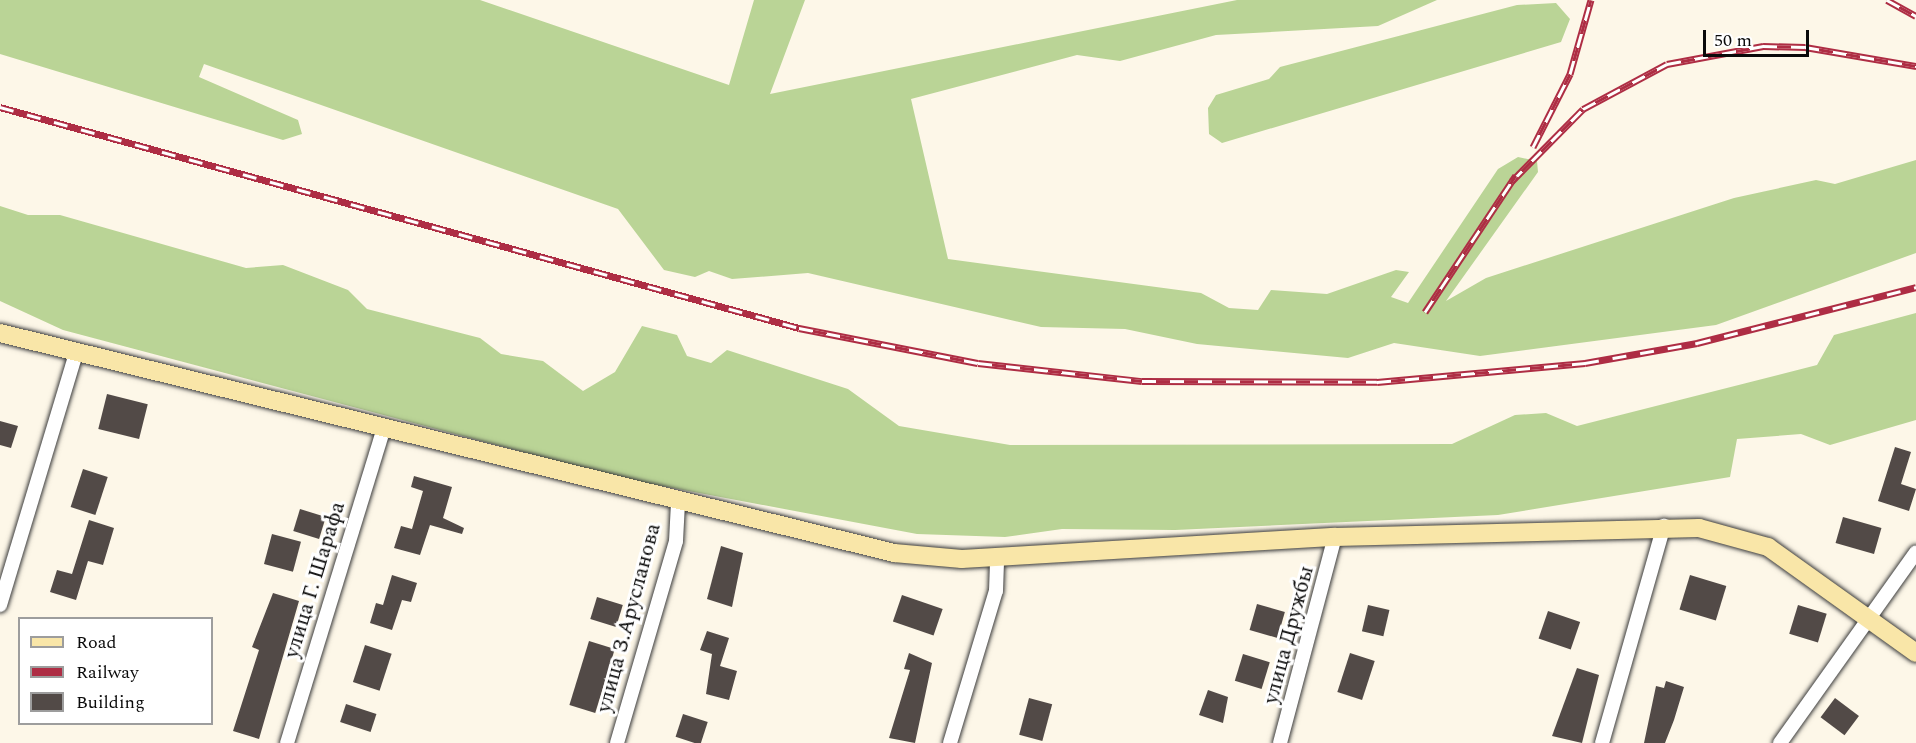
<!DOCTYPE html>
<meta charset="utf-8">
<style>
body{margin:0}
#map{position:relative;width:1916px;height:743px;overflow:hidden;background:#fdf7e8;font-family:Spectral,serif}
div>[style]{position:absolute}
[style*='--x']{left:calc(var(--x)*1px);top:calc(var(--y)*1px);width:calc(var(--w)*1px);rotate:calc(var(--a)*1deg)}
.forest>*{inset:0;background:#bad496}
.building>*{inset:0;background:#524a47;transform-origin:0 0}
.roads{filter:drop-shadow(0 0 2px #3d3d3d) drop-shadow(0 0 2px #3d3d3d)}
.street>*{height:14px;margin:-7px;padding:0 7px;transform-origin:7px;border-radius:7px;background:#fff}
.secondary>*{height:18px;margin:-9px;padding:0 9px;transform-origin:9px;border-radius:9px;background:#f9e6a8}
.rail>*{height:7px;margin-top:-3.5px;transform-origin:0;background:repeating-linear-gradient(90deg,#fff 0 14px,#ae2d44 0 28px);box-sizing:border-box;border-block:2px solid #ae2d44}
span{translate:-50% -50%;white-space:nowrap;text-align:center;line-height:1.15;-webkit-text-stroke:6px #fff;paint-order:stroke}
.street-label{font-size:21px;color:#0a0a0a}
.legend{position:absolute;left:18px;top:617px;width:195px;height:108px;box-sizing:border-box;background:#fff;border:2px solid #9d9d9d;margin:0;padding:8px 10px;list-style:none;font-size:18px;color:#0a0a0a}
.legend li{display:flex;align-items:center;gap:12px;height:30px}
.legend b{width:30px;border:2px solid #9d9d9d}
.scale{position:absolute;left:1703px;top:30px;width:106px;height:27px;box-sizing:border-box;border:3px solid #0a0a0a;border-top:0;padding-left:8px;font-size:18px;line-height:21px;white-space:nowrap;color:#0a0a0a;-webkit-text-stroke:4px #fff;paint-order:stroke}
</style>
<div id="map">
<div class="forest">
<div style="clip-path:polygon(0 0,480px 0,729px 85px,754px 0,805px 0,770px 94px,1237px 0,1437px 0,1378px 26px,1216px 35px,1120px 61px,1077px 55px,911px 99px,948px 259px,1201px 293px,1229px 308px,1258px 310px,1271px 290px,1327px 294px,1396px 270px,1409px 272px,1391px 297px,1408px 303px,1498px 169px,1518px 157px,1537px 161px,1538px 172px,1446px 301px,1486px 278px,1734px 198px,1816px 180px,1835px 184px,1916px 160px,1916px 253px,1716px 325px,1480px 356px,1394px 343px,1348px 358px,1197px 344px,1125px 329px,1041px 327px,808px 273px,732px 279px,709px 271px,695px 277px,664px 270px,618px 209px,204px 64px,199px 77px,298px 120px,302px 134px,283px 140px,0 54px)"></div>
<div style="clip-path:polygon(1556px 3px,1570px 19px,1561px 42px,1222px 143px,1209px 134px,1208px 108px,1216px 95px,1269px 79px,1280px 67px,1517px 5px)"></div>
<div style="clip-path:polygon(0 206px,28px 215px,60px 215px,246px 268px,283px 265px,348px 290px,367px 309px,480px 338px,501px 354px,543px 361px,583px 391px,615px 372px,642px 326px,677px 335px,687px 356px,711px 363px,727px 350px,848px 389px,899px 426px,1010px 445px,1452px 444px,1515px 415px,1546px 413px,1577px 426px,1817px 365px,1834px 335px,1916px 313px,1916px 420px,1830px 445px,1801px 434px,1737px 439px,1730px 477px,1498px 515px,1175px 530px,1062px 529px,1005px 537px,917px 534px,625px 479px,63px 330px,0 301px)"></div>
</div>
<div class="building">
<div style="left:107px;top:394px;width:42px;height:36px;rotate:14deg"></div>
<div style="clip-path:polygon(0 421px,18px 426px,11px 448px,0 445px)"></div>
<div style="clip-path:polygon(1895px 447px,1911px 452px,1901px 484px,1916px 489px,1909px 511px,1878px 501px)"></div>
<div style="left:83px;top:469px;width:26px;height:40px;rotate:18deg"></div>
<div style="clip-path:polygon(414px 476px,452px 487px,443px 518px,464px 528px,462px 534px,430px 525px,420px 555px,394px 548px,401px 526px,412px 529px,423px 491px,411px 487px)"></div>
<div style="left:300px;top:509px;width:27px;height:23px;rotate:17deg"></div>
<div style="left:1843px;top:517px;width:40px;height:27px;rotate:16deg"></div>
<div style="clip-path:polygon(89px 520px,114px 528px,103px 565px,88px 561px,76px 600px,50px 592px,57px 570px,72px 574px)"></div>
<div style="left:272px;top:534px;width:30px;height:31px;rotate:15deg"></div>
<div style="clip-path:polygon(721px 546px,743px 553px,732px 607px,707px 599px)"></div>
<div style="clip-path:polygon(392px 575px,417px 583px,411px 602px,402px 600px,392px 630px,370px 623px,376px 603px,383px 605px)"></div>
<div style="left:1690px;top:575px;width:38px;height:36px;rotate:17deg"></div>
<div style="clip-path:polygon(273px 593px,299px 601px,259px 739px,233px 731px,259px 650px,252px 647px)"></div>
<div style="left:902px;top:595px;width:43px;height:28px;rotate:19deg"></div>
<div style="left:597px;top:597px;width:27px;height:23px;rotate:17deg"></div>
<div style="left:1257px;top:604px;width:29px;height:27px;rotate:16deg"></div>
<div style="left:1368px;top:605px;width:22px;height:27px;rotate:13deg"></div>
<div style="left:1798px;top:605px;width:30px;height:30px;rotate:17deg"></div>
<div style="left:1548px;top:611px;width:34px;height:29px;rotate:19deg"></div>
<div style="clip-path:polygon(707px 631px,729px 638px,720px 666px,737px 671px,729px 700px,706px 694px,712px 654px,700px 650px)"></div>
<div style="left:589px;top:641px;width:27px;height:67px;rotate:17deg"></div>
<div style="left:365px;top:645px;width:28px;height:39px;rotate:18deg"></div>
<div style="clip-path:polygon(909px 653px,932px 663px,915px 743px,889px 738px,910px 670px,904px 669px)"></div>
<div style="left:1350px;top:653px;width:26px;height:41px;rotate:18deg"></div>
<div style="left:1243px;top:654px;width:28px;height:28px;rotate:17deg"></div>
<div style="clip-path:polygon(1577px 668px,1599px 675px,1582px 743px,1552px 736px)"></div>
<div style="clip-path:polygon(1666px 681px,1684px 687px,1674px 720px,1665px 743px,1644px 743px,1656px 686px,1664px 688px)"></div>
<div style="clip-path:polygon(1208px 690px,1228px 697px,1223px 723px,1199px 715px)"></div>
<div style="left:1029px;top:698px;width:24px;height:38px;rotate:15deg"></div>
<div style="left:1835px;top:698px;width:30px;height:24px;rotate:37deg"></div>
<div style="left:346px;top:704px;width:32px;height:19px;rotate:18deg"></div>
<div style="left:683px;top:714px;width:26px;height:24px;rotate:18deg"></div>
</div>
<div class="roads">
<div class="street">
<div style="--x:0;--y:605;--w:263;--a:-73.2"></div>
<div style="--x:287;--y:743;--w:327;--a:-72.9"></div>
<div style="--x:617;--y:743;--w:210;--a:-73.7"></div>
<div style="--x:676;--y:541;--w:37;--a:-87"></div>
<div style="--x:950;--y:743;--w:159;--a:-73.2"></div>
<div style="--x:996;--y:591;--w:34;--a:-88"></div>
<div style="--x:1280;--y:743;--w:213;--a:-75.1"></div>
<div style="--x:1602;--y:743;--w:226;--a:-74.1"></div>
<div style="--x:1780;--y:743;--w:234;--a:-54.5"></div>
</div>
<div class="secondary">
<div style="--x:0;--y:333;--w:921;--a:13.82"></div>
<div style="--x:894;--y:553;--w:68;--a:5"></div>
<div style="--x:962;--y:559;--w:374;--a:-3.4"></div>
<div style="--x:1335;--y:537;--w:364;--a:-1.4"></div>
<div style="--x:1699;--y:528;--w:72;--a:15.4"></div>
<div style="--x:1768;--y:547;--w:182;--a:35.6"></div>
</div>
</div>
<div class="rail">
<div style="--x:1887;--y:0;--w:33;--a:29"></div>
<div style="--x:0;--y:107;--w:829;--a:15.46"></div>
<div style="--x:799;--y:328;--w:182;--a:11.1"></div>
<div style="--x:978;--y:363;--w:165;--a:6.3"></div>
<div style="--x:1142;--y:381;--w:235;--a:0.2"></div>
<div style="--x:1377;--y:382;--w:209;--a:-5.2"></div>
<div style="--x:1585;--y:363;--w:114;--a:-10.1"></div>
<div style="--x:1697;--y:343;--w:226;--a:-14.3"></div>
<div style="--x:1533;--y:147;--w:82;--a:-63.1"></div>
<div style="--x:1570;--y:74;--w:77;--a:-74.2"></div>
<div style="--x:1512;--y:181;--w:101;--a:-45.4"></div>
<div style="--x:1583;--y:109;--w:95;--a:-28.2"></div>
<div style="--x:1667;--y:64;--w:98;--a:-10.6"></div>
<div style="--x:1763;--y:46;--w:42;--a:1.4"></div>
<div style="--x:1805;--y:47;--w:113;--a:9.7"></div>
<div style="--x:1425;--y:312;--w:164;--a:-56.4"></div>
</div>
<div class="street-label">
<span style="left:315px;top:580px;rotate:-73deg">улица Г. Шарафа</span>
<span style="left:629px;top:618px;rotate:-75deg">улица З.Арусланова</span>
<span style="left:1289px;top:635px;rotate:-75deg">улица Дружбы</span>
</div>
<ul class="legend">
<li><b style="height:8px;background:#f9e6a8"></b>Road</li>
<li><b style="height:8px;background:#ae2d44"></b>Railway</li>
<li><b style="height:16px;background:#524a47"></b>Building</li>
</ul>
<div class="scale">50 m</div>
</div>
